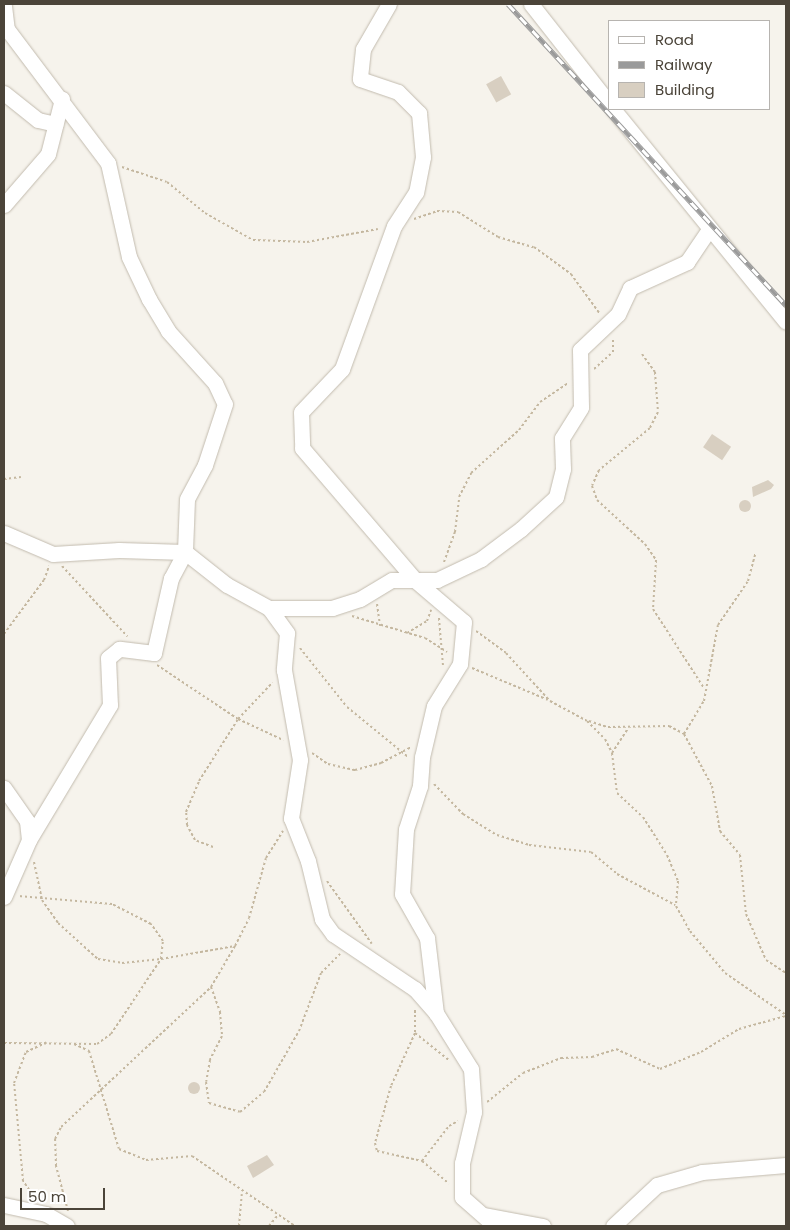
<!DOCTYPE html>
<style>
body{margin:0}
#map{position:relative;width:790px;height:1230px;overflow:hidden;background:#f6f3ec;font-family:Poppins,sans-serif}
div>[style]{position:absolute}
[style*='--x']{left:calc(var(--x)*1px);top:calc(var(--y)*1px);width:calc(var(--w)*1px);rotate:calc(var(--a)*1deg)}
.building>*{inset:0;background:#d8cfc1;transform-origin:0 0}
.round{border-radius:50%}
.path>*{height:2px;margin-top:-1px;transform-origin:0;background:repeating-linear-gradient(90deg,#c4b79f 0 2.5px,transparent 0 5px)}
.roads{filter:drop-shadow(0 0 1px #c2bbae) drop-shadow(0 0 1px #c2bbae)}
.minor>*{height:15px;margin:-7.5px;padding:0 7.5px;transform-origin:7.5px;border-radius:7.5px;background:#fff}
.rail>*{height:5px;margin-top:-2.5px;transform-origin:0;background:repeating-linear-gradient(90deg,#fff 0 9px,#9a9a9a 0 18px);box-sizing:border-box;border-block:1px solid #9a9a9a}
span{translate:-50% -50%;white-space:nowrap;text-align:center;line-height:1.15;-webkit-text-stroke:5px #fff;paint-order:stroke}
.frame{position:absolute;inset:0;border:5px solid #4b4439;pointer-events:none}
.legend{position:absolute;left:608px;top:20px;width:162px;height:90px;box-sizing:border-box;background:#fff;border:1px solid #b7b4b0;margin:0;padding:6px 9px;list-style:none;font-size:15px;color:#4b4439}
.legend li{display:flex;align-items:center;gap:10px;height:25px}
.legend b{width:25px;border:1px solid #b7b4b0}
.scale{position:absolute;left:20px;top:1188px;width:85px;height:22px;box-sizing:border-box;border:2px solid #4b4439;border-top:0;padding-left:6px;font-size:15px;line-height:18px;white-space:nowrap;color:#4b4439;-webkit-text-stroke:4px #fff;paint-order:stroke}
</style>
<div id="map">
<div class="building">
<div style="left:501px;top:76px;width:21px;height:17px;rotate:61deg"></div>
<div style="left:712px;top:434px;width:23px;height:16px;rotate:34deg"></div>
<div style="clip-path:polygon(768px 480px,774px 485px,771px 489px,753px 497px,752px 487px)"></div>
<div class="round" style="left:739px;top:500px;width:12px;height:12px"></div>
<div class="round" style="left:188px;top:1082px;width:12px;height:12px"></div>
<div style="clip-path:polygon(267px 1155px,274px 1165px,253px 1178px,247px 1166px)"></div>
</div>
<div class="path">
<div style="--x:122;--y:167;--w:47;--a:18.4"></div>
<div style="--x:167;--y:182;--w:49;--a:39.2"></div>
<div style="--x:205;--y:213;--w:55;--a:29.4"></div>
<div style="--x:253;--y:240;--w:54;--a:2.1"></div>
<div style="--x:307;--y:242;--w:72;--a:-10.4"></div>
<div style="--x:414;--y:219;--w:24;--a:-19"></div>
<div style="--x:437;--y:211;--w:21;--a:3"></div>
<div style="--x:458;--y:212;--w:47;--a:32"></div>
<div style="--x:498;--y:237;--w:37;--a:16"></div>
<div style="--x:534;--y:247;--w:46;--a:36.1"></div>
<div style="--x:571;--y:274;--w:49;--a:54.1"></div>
<div style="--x:642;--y:354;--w:22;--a:54"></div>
<div style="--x:655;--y:372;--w:40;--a:85.7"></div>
<div style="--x:658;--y:412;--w:18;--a:117"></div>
<div style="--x:650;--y:428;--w:66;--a:140.5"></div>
<div style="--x:599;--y:470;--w:17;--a:114"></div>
<div style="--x:592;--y:486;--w:15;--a:70"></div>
<div style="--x:597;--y:500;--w:65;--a:42.5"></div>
<div style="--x:645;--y:544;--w:19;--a:55"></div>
<div style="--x:656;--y:560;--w:49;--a:93.5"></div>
<div style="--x:653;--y:609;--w:94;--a:57.2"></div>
<div style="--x:594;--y:369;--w:25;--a:-42"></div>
<div style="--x:613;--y:352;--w:14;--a:-90"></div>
<div style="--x:4;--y:479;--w:17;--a:-7"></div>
<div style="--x:444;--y:562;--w:32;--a:-70"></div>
<div style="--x:455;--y:532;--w:35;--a:-83"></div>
<div style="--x:459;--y:497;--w:27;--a:-63"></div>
<div style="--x:471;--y:473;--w:64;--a:-41.9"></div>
<div style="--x:519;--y:430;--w:35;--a:-53"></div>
<div style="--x:540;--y:402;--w:34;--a:-34"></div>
<div style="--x:62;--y:566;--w:96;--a:47.1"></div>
<div style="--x:377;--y:604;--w:22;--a:82"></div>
<div style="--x:352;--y:616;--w:76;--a:16.8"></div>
<div style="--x:425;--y:638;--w:26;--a:32"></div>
<div style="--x:439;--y:618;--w:48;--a:85.2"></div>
<div style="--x:476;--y:631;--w:37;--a:36"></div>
<div style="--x:506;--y:653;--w:65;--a:47.5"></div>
<div style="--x:550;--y:701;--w:42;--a:28.4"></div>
<div style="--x:587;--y:721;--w:25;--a:45"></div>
<div style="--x:605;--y:739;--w:16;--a:63"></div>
<div style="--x:612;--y:753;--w:40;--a:82.9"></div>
<div style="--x:617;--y:793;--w:35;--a:43"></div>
<div style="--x:643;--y:817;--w:45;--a:57.7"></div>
<div style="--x:667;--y:855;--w:28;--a:67"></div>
<div style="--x:678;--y:881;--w:25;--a:95"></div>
<div style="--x:676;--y:906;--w:29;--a:61"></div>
<div style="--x:690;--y:931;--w:55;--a:50.2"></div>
<div style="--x:725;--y:973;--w:74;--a:34.5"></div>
<div style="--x:407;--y:633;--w:23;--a:-31"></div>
<div style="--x:427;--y:621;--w:12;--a:-70"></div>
<div style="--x:4;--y:634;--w:67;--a:-53.5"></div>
<div style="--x:44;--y:580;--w:15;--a:-70"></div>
<div style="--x:300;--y:648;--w:75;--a:51.5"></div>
<div style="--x:347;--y:707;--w:79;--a:39.3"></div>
<div style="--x:157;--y:665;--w:97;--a:33.7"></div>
<div style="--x:238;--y:719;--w:50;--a:25"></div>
<div style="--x:472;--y:668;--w:82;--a:22.8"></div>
<div style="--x:589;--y:721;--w:20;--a:18"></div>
<div style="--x:608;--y:727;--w:61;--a:-0.9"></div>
<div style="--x:669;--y:726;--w:17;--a:28"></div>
<div style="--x:684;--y:734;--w:59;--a:61.7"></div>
<div style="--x:712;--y:786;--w:46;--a:79.9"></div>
<div style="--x:720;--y:831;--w:31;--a:50"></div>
<div style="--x:740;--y:855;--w:59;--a:84.2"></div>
<div style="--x:746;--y:914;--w:50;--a:66.5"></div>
<div style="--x:766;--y:960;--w:24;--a:33"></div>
<div style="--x:684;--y:734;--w:39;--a:-59"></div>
<div style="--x:704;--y:701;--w:77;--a:-79.6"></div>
<div style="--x:718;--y:625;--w:53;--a:-55.7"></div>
<div style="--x:748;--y:581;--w:28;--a:-75"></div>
<div style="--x:312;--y:753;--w:19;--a:35"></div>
<div style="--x:328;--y:764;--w:28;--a:13"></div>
<div style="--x:355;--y:770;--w:27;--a:-15"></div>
<div style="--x:381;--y:763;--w:34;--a:-28"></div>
<div style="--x:612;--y:753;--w:30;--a:-57"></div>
<div style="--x:434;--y:784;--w:42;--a:46"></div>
<div style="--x:463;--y:814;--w:40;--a:32"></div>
<div style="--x:497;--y:835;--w:34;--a:17"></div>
<div style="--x:529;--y:845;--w:62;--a:6.4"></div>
<div style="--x:591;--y:852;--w:34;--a:40"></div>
<div style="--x:617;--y:874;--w:66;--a:28.1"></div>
<div style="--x:213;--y:847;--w:19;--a:-159"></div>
<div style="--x:195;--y:840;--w:17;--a:-118"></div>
<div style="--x:187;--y:825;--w:13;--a:-94"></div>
<div style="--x:186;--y:812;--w:34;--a:-67"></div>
<div style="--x:199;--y:781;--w:73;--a:-57.8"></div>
<div style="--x:238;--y:719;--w:50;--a:-46.6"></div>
<div style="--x:34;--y:862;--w:39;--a:78"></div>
<div style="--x:42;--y:900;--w:28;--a:55"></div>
<div style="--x:58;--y:923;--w:54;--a:42"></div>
<div style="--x:98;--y:959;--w:24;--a:9"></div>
<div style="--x:122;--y:963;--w:39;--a:-6"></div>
<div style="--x:161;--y:959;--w:75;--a:-10"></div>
<div style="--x:235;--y:946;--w:31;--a:-63"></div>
<div style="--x:249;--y:918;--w:62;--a:-74.2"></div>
<div style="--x:266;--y:858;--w:32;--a:-58"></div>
<div style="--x:327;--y:881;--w:77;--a:54.5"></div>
<div style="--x:211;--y:987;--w:27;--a:70"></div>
<div style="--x:220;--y:1012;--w:24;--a:85"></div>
<div style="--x:222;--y:1036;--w:27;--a:117"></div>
<div style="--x:210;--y:1060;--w:22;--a:100"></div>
<div style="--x:206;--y:1082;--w:21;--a:82"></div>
<div style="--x:209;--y:1103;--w:32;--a:16"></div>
<div style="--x:240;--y:1112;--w:31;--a:-40"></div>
<div style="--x:264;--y:1092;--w:70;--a:-60.2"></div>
<div style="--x:299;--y:1031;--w:62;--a:-69.2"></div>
<div style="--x:321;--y:973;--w:27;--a:-45"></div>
<div style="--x:415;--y:1010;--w:23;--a:90"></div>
<div style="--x:415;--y:1033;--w:58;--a:114.4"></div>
<div style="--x:391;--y:1086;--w:59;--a:105.7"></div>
<div style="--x:375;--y:1143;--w:8;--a:76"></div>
<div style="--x:377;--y:1151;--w:46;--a:12.5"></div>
<div style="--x:422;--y:1161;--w:35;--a:40"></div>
<div style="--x:415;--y:1033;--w:45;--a:38.7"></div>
<div style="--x:4;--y:1043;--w:93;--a:0.6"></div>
<div style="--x:97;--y:1044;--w:17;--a:-36"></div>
<div style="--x:111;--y:1034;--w:90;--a:-56.3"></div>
<div style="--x:161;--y:959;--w:18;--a:-84"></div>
<div style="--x:163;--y:941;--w:21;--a:-125"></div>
<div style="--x:151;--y:924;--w:44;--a:-152.9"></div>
<div style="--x:112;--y:904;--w:94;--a:-175.1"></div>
<div style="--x:74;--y:1044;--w:17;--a:25"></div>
<div style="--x:89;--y:1051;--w:102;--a:73"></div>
<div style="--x:119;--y:1149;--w:29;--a:22"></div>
<div style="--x:146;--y:1160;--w:46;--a:-5"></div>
<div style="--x:192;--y:1156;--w:125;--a:34.2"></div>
<div style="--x:487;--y:1102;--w:46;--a:-38.9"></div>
<div style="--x:523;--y:1073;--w:41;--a:-21.5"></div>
<div style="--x:561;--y:1058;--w:31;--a:-2"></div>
<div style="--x:592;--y:1057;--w:25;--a:-18"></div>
<div style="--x:616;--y:1049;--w:48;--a:24.4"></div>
<div style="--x:660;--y:1069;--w:44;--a:-22.5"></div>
<div style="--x:701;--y:1052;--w:44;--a:-31.2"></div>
<div style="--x:739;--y:1029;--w:49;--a:-15.5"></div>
<div style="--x:422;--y:1161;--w:44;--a:-52.4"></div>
<div style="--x:449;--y:1126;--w:10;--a:-29"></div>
<div style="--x:35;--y:1198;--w:21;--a:-125"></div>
<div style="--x:23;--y:1181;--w:98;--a:-95.2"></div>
<div style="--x:14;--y:1083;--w:33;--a:-69"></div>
<div style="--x:26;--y:1052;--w:23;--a:-25"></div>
<div style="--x:68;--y:1211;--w:47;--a:-104.9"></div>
<div style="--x:56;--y:1166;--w:27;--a:-92"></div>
<div style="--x:55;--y:1139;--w:13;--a:-63"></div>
<div style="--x:61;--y:1127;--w:205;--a:-43"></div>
<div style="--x:211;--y:987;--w:48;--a:-59.7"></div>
<div style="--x:239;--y:1226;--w:32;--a:-85"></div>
<div style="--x:269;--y:1226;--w:14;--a:-51"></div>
</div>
<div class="roads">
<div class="minor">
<div style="--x:389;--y:4;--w:52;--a:120"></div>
<div style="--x:363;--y:49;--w:30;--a:96"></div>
<div style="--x:360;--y:79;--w:40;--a:18.9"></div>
<div style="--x:398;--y:92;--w:30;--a:45"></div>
<div style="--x:419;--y:113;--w:44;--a:84.8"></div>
<div style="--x:423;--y:157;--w:36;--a:101"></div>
<div style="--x:416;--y:192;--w:40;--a:122.9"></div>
<div style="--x:394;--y:226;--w:152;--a:110"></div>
<div style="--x:342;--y:369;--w:59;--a:133.6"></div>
<div style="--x:301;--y:412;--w:36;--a:88"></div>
<div style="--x:302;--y:448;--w:175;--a:49.4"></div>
<div style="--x:416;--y:581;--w:63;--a:40.5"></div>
<div style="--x:464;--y:622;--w:42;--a:95.4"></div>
<div style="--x:460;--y:664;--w:49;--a:121.8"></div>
<div style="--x:434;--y:706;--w:52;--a:103.2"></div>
<div style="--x:422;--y:757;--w:29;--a:94"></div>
<div style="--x:420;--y:786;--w:45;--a:108"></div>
<div style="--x:406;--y:829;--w:65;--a:93.5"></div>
<div style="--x:402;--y:894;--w:51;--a:60.4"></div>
<div style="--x:427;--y:938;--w:76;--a:83.2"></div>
<div style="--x:531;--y:4;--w:126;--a:51.8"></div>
<div style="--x:4;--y:6;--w:23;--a:83"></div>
<div style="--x:7;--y:29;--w:168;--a:53"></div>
<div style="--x:108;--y:163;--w:96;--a:77.4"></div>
<div style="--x:129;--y:257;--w:47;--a:64.5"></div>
<div style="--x:149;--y:299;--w:37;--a:59"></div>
<div style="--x:168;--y:331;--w:70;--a:47.9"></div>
<div style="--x:215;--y:383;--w:23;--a:65"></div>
<div style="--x:225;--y:404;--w:64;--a:108.2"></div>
<div style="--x:205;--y:465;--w:38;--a:118"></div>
<div style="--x:187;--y:499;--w:53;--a:92.2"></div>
<div style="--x:185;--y:552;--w:53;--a:38.2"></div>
<div style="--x:227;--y:585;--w:48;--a:28.7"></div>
<div style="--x:269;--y:608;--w:31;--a:54"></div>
<div style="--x:287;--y:633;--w:37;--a:95"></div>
<div style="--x:284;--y:670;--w:91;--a:79.9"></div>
<div style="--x:300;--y:760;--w:59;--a:98.8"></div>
<div style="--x:291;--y:818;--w:46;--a:68.4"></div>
<div style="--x:308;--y:861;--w:60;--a:76.4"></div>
<div style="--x:322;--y:919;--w:19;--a:54"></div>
<div style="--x:333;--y:934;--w:99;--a:33.9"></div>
<div style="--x:415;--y:989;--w:32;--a:49"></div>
<div style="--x:436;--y:1013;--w:66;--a:58"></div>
<div style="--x:471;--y:1069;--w:43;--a:86"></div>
<div style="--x:474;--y:1112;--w:52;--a:103.2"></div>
<div style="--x:462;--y:1163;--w:34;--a:90"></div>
<div style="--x:462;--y:1197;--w:44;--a:41.3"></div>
<div style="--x:4;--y:93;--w:43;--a:38.5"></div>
<div style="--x:38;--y:120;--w:18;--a:13"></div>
<div style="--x:613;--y:109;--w:274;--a:50.9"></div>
<div style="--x:4;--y:205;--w:67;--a:-49.2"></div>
<div style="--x:48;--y:154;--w:57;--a:-75.7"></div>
<div style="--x:4;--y:533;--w:53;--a:23.2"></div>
<div style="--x:53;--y:554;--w:66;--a:-3.5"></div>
<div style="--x:119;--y:550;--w:66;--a:1.7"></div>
<div style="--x:185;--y:552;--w:30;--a:118"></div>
<div style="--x:171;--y:578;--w:77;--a:102.8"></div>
<div style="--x:154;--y:653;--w:35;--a:-173"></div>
<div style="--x:119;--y:649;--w:14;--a:141"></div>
<div style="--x:108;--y:658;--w:47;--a:87.6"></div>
<div style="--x:110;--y:705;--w:157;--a:121"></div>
<div style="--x:269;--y:608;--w:63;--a:0"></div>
<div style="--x:332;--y:608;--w:29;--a:-18"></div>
<div style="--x:360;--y:599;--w:37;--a:-31"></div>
<div style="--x:392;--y:580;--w:45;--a:0"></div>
<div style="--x:437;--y:580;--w:49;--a:-25.5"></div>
<div style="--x:481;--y:559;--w:50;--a:-36.9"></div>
<div style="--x:521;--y:529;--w:47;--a:-42.4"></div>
<div style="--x:556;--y:497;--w:29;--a:-76"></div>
<div style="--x:563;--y:469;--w:31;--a:-92"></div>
<div style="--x:562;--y:438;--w:36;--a:-58"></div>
<div style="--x:581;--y:407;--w:57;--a:-91"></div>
<div style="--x:580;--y:350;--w:52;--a:-43.5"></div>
<div style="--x:618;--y:314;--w:29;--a:-65"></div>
<div style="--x:630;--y:288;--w:63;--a:-24.5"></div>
<div style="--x:687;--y:262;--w:40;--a:-56"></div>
<div style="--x:4;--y:788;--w:40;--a:55.1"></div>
<div style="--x:27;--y:821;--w:19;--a:84"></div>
<div style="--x:29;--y:840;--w:62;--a:113.7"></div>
<div style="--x:4;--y:1205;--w:43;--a:12.1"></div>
<div style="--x:46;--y:1214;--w:24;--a:30"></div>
<div style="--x:483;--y:1215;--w:61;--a:10.4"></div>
<div style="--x:613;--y:1226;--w:60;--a:-43"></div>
<div style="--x:657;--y:1185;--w:47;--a:-16.1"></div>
<div style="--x:702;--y:1172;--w:84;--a:-4.8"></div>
</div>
</div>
<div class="rail">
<div style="--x:508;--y:4;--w:410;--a:47.3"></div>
</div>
<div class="frame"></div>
<ul class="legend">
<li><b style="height:6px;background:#fff"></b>Road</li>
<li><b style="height:6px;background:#9a9a9a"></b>Railway</li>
<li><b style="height:14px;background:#d8cfc1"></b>Building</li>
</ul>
<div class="scale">50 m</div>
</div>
